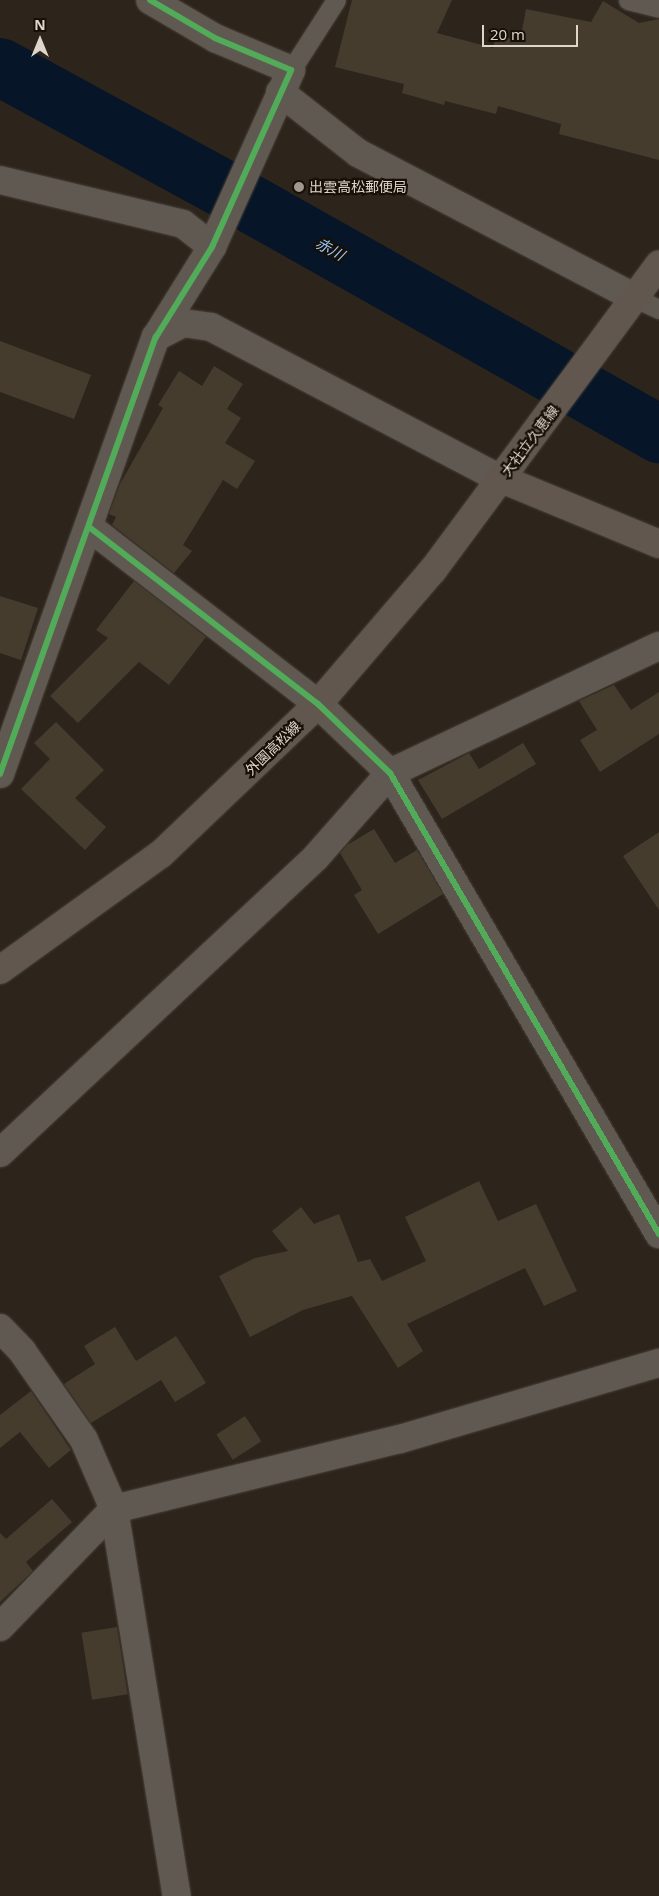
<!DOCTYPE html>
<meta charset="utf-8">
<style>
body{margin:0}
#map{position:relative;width:659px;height:1896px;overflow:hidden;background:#2d251c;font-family:"Open Sans","Noto Sans JP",sans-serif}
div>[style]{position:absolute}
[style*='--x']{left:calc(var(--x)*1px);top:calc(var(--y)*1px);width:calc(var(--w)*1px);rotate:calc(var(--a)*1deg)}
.river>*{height:58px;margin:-29px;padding:0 29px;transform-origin:29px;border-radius:29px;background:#061527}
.building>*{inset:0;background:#453c2e;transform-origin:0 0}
.roads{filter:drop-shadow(0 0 1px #49423a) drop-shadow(0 0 1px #49423a)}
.lane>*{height:19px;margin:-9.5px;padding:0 9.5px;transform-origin:9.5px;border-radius:9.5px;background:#605952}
.street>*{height:28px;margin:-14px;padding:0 14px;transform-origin:14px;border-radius:14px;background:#605952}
.secondary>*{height:28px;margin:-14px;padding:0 14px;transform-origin:14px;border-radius:14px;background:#61574e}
.cycleway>*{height:6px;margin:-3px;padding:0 3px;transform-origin:3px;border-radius:3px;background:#51ab58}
.dots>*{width:14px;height:14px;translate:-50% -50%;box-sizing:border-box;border:2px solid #171008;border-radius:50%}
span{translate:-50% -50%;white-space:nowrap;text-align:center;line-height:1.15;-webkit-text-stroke:4.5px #171008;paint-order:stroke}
.poi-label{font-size:14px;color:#e0d5ca}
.left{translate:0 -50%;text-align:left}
.street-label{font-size:14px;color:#e0d5ca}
.water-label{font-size:15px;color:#98c6fd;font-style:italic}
.north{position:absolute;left:15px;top:15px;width:50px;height:50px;-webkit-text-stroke:4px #171008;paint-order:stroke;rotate:0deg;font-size:14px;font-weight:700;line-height:20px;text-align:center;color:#e0d5ca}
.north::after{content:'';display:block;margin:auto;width:18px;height:22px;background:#e0d5ca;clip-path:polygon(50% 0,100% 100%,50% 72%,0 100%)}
.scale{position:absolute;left:482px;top:25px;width:96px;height:22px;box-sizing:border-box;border:2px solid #e0d5ca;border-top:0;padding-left:6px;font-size:15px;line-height:18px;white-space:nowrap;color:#e0d5ca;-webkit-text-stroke:4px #171008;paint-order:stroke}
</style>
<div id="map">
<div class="river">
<div style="--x:0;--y:67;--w:276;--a:28.6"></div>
<div style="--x:242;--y:199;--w:479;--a:29.4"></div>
</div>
<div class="building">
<div style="clip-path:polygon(352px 0,452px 0,437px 33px,493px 48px,496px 35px,520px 41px,526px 9px,591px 22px,603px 1px,639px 23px,659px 19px,659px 160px,559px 134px,561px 124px,498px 106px,496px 114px,445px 101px,444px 105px,402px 93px,404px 84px,335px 67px)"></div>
<div style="clip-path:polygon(0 341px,91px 375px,74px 419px,0 392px)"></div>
<div style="clip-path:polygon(214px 366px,243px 384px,227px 409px,241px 418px,225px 443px,255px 461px,237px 489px,223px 480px,183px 545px,192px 551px,174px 573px,112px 525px,116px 517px,109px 514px,120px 484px,163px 408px,158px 405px,179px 371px,202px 386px)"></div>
<div style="clip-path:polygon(134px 581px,206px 637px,169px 685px,139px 662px,78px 723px,50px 696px,108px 638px,96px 630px)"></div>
<div style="clip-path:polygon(0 596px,38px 608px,21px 660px,0 653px)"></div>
<div style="clip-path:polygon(614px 685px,631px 710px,659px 692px,659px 734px,600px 772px,580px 740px,597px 730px,579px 701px)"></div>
<div style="clip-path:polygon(56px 722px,104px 770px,75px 798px,106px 827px,85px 850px,21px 789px,50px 759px,34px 743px)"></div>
<div style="clip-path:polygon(523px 743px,536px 764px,442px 819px,418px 780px,469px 753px,479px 769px)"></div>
<div style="clip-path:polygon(374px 829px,395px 863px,417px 850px,443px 894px,378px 934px,354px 895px,362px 890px,340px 853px,347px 845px)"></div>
<div style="clip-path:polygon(659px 832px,659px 910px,623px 856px)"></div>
<div style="clip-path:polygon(479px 1181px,498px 1221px,536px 1204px,577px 1291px,544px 1306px,525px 1268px,407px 1324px,423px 1351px,398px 1368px,352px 1296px,303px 1310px,250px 1337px,219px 1276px,255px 1258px,288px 1251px,272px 1231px,301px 1207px,314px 1224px,339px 1214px,358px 1262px,370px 1259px,382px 1281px,426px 1261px,405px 1217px)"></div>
<div style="clip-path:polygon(115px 1327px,136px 1361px,176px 1336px,206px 1383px,175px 1402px,161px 1380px,91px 1423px,64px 1384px,95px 1364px,84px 1346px)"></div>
<div style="clip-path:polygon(31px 1391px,71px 1450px,49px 1468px,20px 1432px,0 1448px,0 1415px)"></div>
<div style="left:245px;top:1416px;width:30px;height:34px;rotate:57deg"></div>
<div style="clip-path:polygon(52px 1499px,72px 1522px,26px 1562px,33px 1571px,0 1602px,0 1533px,6px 1539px)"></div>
<div style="left:117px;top:1627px;width:68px;height:36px;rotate:81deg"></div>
</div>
<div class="roads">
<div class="lane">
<div style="--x:628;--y:0;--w:32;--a:14"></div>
<div style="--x:291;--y:70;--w:83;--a:-57.3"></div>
<div style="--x:635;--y:298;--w:26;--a:25"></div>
</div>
<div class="street">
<div style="--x:280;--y:92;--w:99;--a:38"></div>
<div style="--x:358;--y:153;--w:313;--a:27.6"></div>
<div style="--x:0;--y:180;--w:188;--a:13.5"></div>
<div style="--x:183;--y:224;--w:37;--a:38"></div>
<div style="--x:156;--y:337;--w:30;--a:-27"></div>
<div style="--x:183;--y:323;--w:28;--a:8"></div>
<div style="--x:211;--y:327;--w:325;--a:27.7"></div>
<div style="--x:89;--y:527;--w:289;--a:37.7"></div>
<div style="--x:318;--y:704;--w:100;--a:43.8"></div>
<div style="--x:390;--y:773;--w:534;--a:59.74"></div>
<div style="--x:0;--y:774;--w:464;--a:-70.4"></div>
<div style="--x:156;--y:337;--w:106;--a:-58.1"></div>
<div style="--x:212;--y:247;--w:194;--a:-65.9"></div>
<div style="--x:291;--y:70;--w:82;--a:-157.2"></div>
<div style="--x:215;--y:38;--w:75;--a:-149.7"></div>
<div style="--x:0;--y:1153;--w:433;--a:-43.1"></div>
<div style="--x:316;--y:857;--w:112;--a:-48.6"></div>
<div style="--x:390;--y:773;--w:297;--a:-25.3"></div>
<div style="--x:0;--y:1328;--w:32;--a:46"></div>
<div style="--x:22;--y:1351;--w:108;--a:55.1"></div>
<div style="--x:84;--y:1440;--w:75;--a:66.5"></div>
<div style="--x:114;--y:1509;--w:392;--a:80.8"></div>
<div style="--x:0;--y:1627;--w:164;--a:-46"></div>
<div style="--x:114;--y:1509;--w:294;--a:-13.8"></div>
<div style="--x:400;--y:1439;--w:270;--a:-16.4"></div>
</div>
<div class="secondary">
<div style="--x:499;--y:478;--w:173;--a:22.4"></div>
<div style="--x:0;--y:970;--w:198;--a:-35.8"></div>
<div style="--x:161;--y:854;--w:217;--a:-43.7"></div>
<div style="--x:318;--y:704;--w:177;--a:-49.4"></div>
<div style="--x:433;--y:570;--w:380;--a:-53.5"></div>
</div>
</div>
<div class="cycleway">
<div style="--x:89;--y:527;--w:289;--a:37.7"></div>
<div style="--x:318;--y:704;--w:100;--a:43.8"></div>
<div style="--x:390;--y:773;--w:534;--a:59.74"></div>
<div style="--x:0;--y:774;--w:464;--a:-70.4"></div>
<div style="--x:156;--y:337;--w:106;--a:-58.1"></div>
<div style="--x:212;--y:247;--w:194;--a:-65.9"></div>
<div style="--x:291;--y:70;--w:82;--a:-157.2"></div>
<div style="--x:215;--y:38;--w:75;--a:-149.7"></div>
</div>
<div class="dots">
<div style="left:299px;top:187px;background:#a1978d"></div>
</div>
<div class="poi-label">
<span class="left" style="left:309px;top:187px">出雲高松郵便局</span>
</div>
<div class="street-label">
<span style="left:530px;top:441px;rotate:-53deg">大社立久恵線</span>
<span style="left:273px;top:748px;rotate:-44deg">外園高松線</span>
</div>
<div class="water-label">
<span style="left:330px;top:249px;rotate:29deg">赤川</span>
</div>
<div class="north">N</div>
<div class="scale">20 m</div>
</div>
